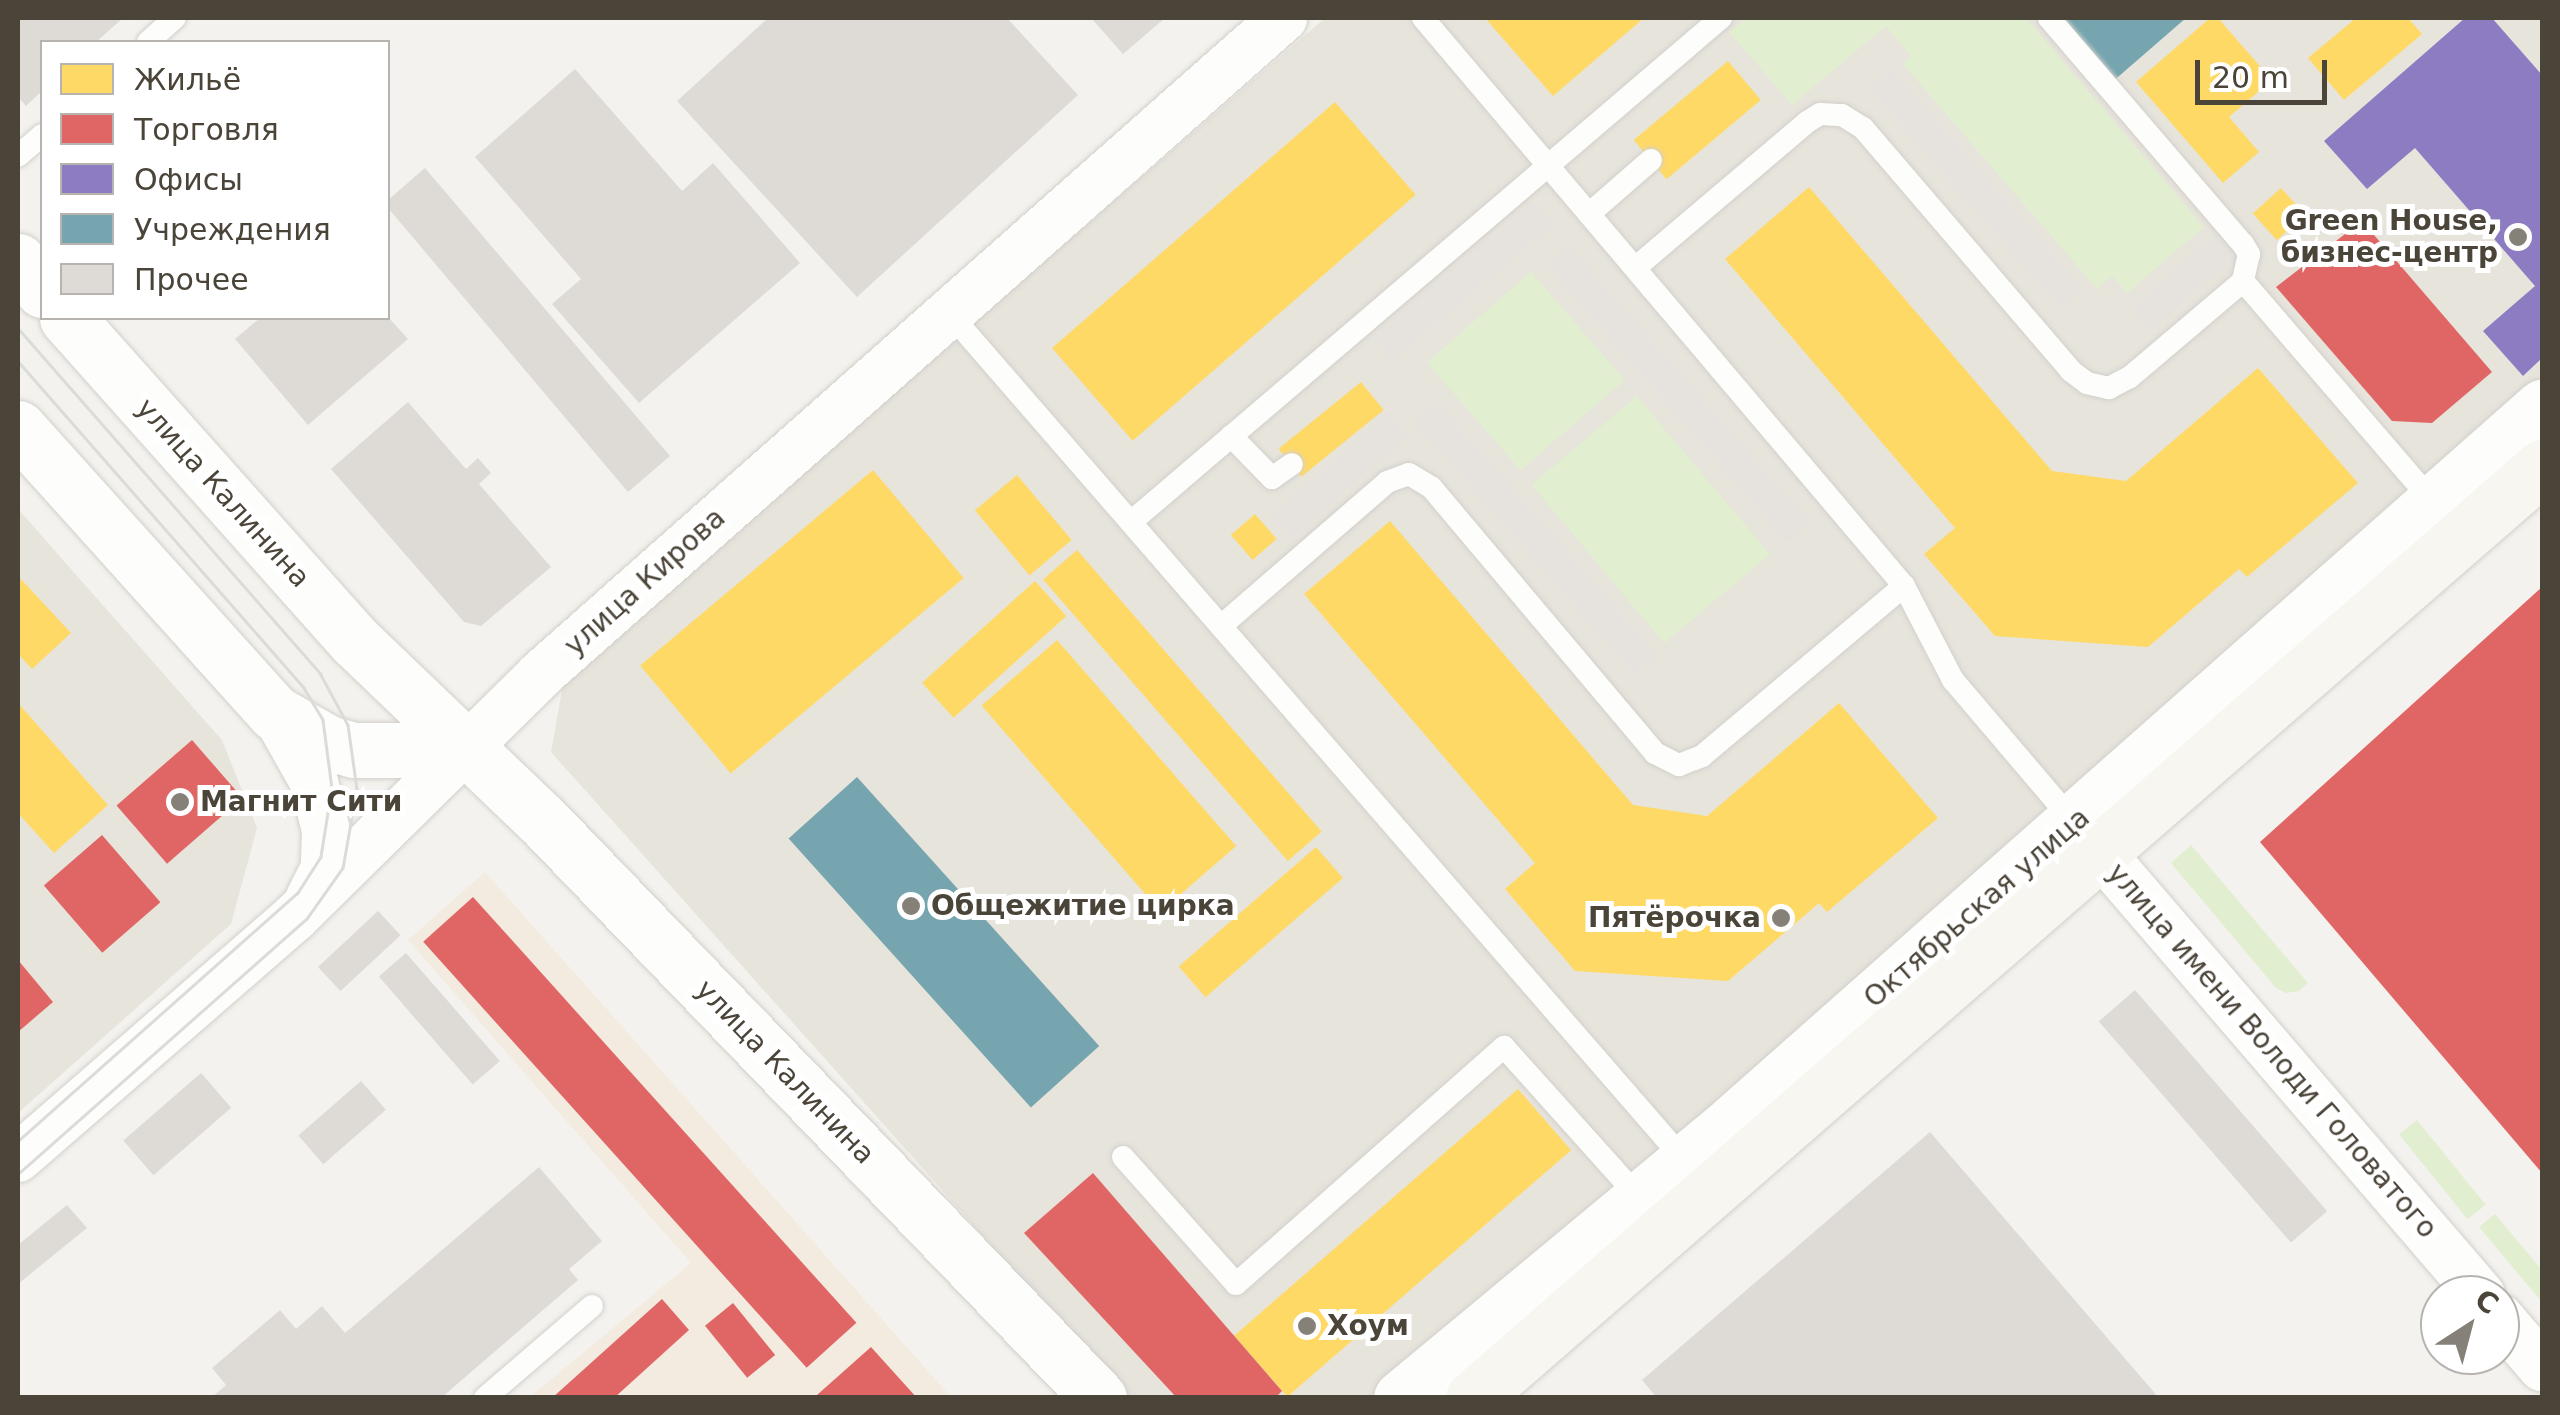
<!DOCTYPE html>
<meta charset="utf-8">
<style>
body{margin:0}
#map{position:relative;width:2560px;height:1415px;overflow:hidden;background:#f4f2ee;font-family:"DejaVu Sans",sans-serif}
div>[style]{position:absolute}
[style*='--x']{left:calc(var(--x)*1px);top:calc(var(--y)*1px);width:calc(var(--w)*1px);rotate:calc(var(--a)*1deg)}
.residential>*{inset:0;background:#e7e4dc}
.commercial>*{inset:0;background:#f3ebdf}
.green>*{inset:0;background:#e1eecf;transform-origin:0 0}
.parking>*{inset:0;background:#e6e3df;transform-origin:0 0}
.homes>*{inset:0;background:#ffd966;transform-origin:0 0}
.shops>*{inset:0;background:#e06666;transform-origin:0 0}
.offices>*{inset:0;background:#8e7cc3}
.public>*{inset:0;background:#76a5af;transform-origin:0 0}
.building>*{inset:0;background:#dedbd6;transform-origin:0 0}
.roads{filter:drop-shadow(0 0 2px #d2d0cb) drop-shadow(0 0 2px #d2d0cb)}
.service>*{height:22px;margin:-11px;padding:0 11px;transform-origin:11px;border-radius:11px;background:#fdfdfc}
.minor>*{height:48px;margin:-24px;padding:0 24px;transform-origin:24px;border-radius:24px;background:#fdfdfc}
.tertiary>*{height:55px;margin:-27.5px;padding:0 27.5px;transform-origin:27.5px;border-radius:27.5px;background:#fdfdfc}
.secondary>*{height:55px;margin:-27.5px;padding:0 27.5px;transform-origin:27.5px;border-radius:27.5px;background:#f7f6f1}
.tram>*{height:2.5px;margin:-1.25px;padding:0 1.25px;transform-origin:1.25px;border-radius:1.25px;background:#dbdbda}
.dots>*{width:28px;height:28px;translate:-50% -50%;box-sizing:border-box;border:5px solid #fff;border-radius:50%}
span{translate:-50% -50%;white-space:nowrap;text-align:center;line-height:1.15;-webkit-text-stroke:10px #fff;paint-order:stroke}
.poi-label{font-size:28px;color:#4b4439;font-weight:700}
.right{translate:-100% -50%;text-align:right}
.left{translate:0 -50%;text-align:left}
.street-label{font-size:28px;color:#4b4439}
.frame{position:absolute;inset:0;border:20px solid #4b4439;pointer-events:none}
.legend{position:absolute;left:40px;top:40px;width:350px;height:280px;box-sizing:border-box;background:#fff;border:2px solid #b7b4b0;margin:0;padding:12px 18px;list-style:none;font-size:30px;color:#4b4439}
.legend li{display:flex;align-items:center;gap:20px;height:50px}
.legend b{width:50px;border:2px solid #b7b4b0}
.north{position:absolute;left:2420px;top:1275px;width:100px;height:100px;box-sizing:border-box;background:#fff;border:2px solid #b7b4b0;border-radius:50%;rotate:36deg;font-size:28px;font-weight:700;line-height:40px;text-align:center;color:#4b4439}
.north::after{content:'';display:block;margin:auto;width:35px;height:45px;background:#868178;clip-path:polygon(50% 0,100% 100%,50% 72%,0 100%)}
.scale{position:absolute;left:2195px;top:60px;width:132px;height:45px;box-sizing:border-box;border:5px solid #4b4439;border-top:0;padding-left:12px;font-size:30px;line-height:35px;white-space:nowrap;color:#4b4439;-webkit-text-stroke:8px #fff;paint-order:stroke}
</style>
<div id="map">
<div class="residential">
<div style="clip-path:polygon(1325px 18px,2542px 18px,2542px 391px,1378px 1397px,1127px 1397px,551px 752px,564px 679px)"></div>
<div style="clip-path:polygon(18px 509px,222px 740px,257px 828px,231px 924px,18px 1113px)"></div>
</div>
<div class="commercial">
<div style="clip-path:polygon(485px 872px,951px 1397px,530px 1397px,691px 1263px,408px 940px)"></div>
</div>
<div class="green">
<div style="clip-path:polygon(1747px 18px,2026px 18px,2204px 227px,2127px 293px,2112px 276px,2097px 289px,1903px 64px,1911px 56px,1886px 26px,1792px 105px,1729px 32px)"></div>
<div style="left:1531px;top:272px;width:143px;height:138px;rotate:49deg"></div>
<div style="left:1637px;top:396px;width:207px;height:138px;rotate:50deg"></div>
<div style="clip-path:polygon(2191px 845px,2308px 983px,2299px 991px,2286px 993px,2276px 988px,2171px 863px)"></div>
<div style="left:2417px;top:1120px;width:109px;height:23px;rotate:51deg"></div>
<div style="clip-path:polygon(2495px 1214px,2542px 1270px,2542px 1302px,2479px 1227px)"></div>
</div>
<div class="parking">
<div style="left:1892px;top:69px;width:290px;height:30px;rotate:49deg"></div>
<div style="left:1533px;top:202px;width:31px;height:211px;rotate:50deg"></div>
<div style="left:2218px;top:233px;width:29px;height:115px;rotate:49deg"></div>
<div style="left:1569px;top:245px;width:368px;height:30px;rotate:49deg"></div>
<div style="left:1438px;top:403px;width:335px;height:30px;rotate:49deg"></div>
<div style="left:1388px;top:412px;width:30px;height:157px;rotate:48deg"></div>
<div style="clip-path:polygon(1019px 1264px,1140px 1397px,1100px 1397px,997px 1284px)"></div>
</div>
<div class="homes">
<div style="clip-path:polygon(1485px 18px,1644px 18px,1553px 96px)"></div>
<div style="clip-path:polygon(2210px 18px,2218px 18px,2272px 80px,2229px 117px,2259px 152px,2223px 183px,2136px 82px)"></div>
<div style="clip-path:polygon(2356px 18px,2408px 18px,2422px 34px,2344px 100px,2308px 58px)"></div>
<div style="left:1728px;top:61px;width:51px;height:123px;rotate:50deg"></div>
<div style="left:1335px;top:102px;width:123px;height:375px;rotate:49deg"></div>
<div style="clip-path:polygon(1809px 187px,2052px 471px,2126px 481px,2258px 368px,2358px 483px,2247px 577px,2239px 569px,2148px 647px,1995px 636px,1924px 554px,1955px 528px,1725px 259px)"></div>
<div style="left:2281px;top:188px;width:36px;height:38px;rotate:48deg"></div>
<div style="left:1361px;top:382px;width:36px;height:106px;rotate:51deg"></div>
<div style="left:873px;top:470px;width:141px;height:304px;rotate:50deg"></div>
<div style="left:1017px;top:475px;width:85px;height:55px;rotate:50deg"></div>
<div style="left:1255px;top:514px;width:33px;height:32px;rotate:49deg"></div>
<div style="clip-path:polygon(1390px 521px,1633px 805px,1707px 816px,1839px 703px,1938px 818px,1827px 912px,1819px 903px,1728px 981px,1575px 971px,1505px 889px,1535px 863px,1304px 594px)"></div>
<div style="left:1077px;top:550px;width:373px;height:45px;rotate:49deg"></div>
<div style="clip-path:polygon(18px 576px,71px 633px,32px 669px,18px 654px)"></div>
<div style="left:1035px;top:581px;width:47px;height:152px;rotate:48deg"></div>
<div style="left:1057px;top:640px;width:273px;height:100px;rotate:49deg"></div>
<div style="clip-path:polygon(18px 703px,108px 805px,54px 853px,18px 813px)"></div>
<div style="left:1316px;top:847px;width:41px;height:182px;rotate:49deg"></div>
<div style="left:1518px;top:1089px;width:81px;height:376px;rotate:49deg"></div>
</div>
<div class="shops">
<div style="clip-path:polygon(2362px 221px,2492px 372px,2432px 423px,2392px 421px,2276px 287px)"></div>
<div style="clip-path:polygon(2542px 587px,2542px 1173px,2260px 842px)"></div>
<div style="left:192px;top:740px;width:77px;height:100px;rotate:49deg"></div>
<div style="left:102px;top:835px;width:89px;height:77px;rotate:49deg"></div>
<div style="left:473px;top:897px;width:573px;height:67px;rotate:48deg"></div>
<div style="clip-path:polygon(18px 960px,53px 1002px,18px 1032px)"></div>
<div style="clip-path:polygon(1093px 1173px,1282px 1391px,1275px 1398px,1177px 1398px,1024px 1233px)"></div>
<div style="clip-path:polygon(662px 1299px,689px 1330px,614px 1398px,552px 1398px)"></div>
<div style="left:733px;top:1303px;width:67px;height:36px;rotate:51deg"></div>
<div style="clip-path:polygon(871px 1347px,917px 1398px,819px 1398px,817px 1395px)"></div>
</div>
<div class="offices">
<div style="clip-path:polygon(2465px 18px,2492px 18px,2542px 75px,2542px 358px,2523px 376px,2483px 331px,2535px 286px,2415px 148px,2367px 189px,2324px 141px)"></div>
</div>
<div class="public">
<div style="clip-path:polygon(2057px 18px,2186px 18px,2111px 83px)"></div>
<div style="left:857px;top:777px;width:362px;height:92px;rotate:48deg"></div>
</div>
<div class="building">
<div style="clip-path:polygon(18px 18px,123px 18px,96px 42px,42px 42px,42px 91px,26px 106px,18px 97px)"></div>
<div style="clip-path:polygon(768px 18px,1007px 18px,1078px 95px,857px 297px,677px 101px)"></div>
<div style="clip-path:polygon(1091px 18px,1165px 18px,1123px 54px)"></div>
<div style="clip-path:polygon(575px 69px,682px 191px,713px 163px,800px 263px,639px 403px,552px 304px,581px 279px,475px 157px)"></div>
<div style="clip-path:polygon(425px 168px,670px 456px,628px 492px,388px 208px,388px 200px)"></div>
<div style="clip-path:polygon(260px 318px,389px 318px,408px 339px,308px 425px,235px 339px)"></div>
<div style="clip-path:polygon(408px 402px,466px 469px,478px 458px,491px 473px,479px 484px,551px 567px,481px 626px,464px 622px,331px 469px)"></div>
<div style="left:378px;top:911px;width:33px;height:82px;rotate:47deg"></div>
<div style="left:406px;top:953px;width:143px;height:36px;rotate:49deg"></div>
<div style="left:2135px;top:990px;width:293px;height:48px;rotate:49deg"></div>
<div style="left:201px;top:1073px;width:46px;height:103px;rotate:49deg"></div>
<div style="left:361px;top:1081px;width:38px;height:83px;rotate:49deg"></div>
<div style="clip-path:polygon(1930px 1132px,2159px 1398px,1657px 1398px,1642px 1380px)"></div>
<div style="clip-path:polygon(539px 1167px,602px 1241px,569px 1269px,578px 1280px,441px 1398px,211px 1398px,226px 1385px,212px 1368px,280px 1310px,296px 1329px,322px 1306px,345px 1333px)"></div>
<div style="clip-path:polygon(67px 1205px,87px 1228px,18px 1284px,18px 1245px)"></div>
</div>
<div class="roads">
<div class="service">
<div style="--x:1423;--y:18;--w:744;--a:49.74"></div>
<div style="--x:1904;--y:586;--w:106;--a:62.5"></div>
<div style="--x:1953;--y:680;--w:185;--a:49.6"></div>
<div style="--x:2049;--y:18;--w:298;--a:49.4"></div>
<div style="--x:2243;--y:244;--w:12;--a:59"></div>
<div style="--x:2249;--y:254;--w:28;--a:103"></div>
<div style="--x:148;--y:42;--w:36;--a:-42"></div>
<div style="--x:18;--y:156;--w:32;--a:-41"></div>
<div style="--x:1589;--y:214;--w:82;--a:-41.1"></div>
<div style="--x:1635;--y:268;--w:226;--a:-40.3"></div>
<div style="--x:1807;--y:122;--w:15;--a:-32"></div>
<div style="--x:1820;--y:114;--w:22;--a:3"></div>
<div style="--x:1842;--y:115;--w:25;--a:32"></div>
<div style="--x:1863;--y:128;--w:320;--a:49.4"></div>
<div style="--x:2071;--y:371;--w:20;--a:37"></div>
<div style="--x:2087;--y:383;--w:23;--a:13"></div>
<div style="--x:2109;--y:388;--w:24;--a:-28"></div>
<div style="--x:2130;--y:377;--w:148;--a:-40.3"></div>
<div style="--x:2243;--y:281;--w:294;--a:49.3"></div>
<div style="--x:949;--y:313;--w:1124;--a:49.04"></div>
<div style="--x:1231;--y:436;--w:59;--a:45.7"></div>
<div style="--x:1272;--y:478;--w:24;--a:-35"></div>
<div style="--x:1131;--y:522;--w:776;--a:-40.51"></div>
<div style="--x:1221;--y:626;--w:220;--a:-40.9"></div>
<div style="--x:1387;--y:482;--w:23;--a:-20"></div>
<div style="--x:1409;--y:474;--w:26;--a:31"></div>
<div style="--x:1431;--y:487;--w:348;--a:49.9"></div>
<div style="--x:1655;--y:753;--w:27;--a:27"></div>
<div style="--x:1679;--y:765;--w:25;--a:-21"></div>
<div style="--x:1702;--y:756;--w:264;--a:-40.1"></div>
<div style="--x:1123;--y:1157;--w:170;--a:48.3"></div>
<div style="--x:1236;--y:1284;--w:358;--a:-41.5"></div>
<div style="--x:1504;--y:1047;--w:207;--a:48.1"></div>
<div style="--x:485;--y:1398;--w:141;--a:-40.7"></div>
</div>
<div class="minor">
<div style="--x:275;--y:713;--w:79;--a:60.5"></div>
<div style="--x:314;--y:782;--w:50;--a:76.2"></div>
<div style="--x:326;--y:831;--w:37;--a:92"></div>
<div style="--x:325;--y:868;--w:34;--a:117"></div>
<div style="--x:2101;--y:853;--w:583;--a:49.31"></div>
<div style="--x:18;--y:1158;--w:367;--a:-41"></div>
<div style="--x:295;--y:917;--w:344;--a:-44.6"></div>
<div style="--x:540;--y:675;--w:992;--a:-41.48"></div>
<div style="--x:2500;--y:1318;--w:65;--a:49.4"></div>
</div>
<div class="tertiary">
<div style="--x:18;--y:261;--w:38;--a:50"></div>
<div style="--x:67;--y:318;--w:433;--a:48.3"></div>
<div style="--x:355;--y:641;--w:260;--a:43.8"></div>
<div style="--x:543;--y:821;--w:801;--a:46.06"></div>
<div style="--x:18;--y:428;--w:384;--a:48"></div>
<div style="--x:275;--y:713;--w:61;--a:29.5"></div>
<div style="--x:328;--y:743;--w:27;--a:15"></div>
<div style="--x:354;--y:750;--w:112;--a:0"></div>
<div style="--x:1401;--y:1398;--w:432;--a:-39.7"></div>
<div style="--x:1733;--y:1122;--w:1080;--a:-41.47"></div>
</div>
<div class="secondary">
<div style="--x:1473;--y:1398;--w:1418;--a:-41.05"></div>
</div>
</div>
<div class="tram">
<div style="--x:18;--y:328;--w:459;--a:48.8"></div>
<div style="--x:320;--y:673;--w:59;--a:61.7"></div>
<div style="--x:348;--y:725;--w:65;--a:82"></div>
<div style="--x:357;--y:789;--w:80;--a:100"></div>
<div style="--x:343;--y:868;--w:62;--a:125.2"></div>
<div style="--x:307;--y:919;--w:386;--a:138.5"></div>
<div style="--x:18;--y:361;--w:434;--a:48.8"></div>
<div style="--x:304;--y:688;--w:37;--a:59"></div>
<div style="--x:323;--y:720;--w:69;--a:82.5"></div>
<div style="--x:332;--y:788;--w:70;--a:99.1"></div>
<div style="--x:321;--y:857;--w:43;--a:122.6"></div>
<div style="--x:298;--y:893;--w:375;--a:138.4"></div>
</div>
<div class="dots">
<div style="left:2518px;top:237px;background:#868178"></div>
<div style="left:180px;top:802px;background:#868178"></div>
<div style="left:911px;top:906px;background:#868178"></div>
<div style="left:1781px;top:918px;background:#868178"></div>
<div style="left:1307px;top:1326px;background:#868178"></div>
</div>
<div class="poi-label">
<span class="right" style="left:2498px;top:237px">Green House,<br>бизнес-центр</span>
<span class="left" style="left:200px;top:802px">Магнит Сити</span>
<span class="left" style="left:931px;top:906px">Общежитие цирка</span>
<span class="right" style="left:1761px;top:918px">Пятёрочка</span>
<span class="left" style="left:1327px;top:1326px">Хоум</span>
</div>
<div class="street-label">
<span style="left:223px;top:493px;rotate:48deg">улица Калинина</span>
<span style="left:645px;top:582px;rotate:-42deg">улица Кирова</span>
<span style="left:1977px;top:908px;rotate:-41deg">Октябрьская улица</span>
<span style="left:2272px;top:1051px;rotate:49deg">улица имени Володи Головатого</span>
<span style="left:785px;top:1072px;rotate:46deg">улица Калинина</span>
</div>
<div class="frame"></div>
<ul class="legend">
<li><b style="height:28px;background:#ffd966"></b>Жильё</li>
<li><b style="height:28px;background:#e06666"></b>Торговля</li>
<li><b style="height:28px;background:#8e7cc3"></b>Офисы</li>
<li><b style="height:28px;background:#76a5af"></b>Учреждения</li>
<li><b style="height:28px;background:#dedbd6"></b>Прочее</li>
</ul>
<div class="north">С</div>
<div class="scale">20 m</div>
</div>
